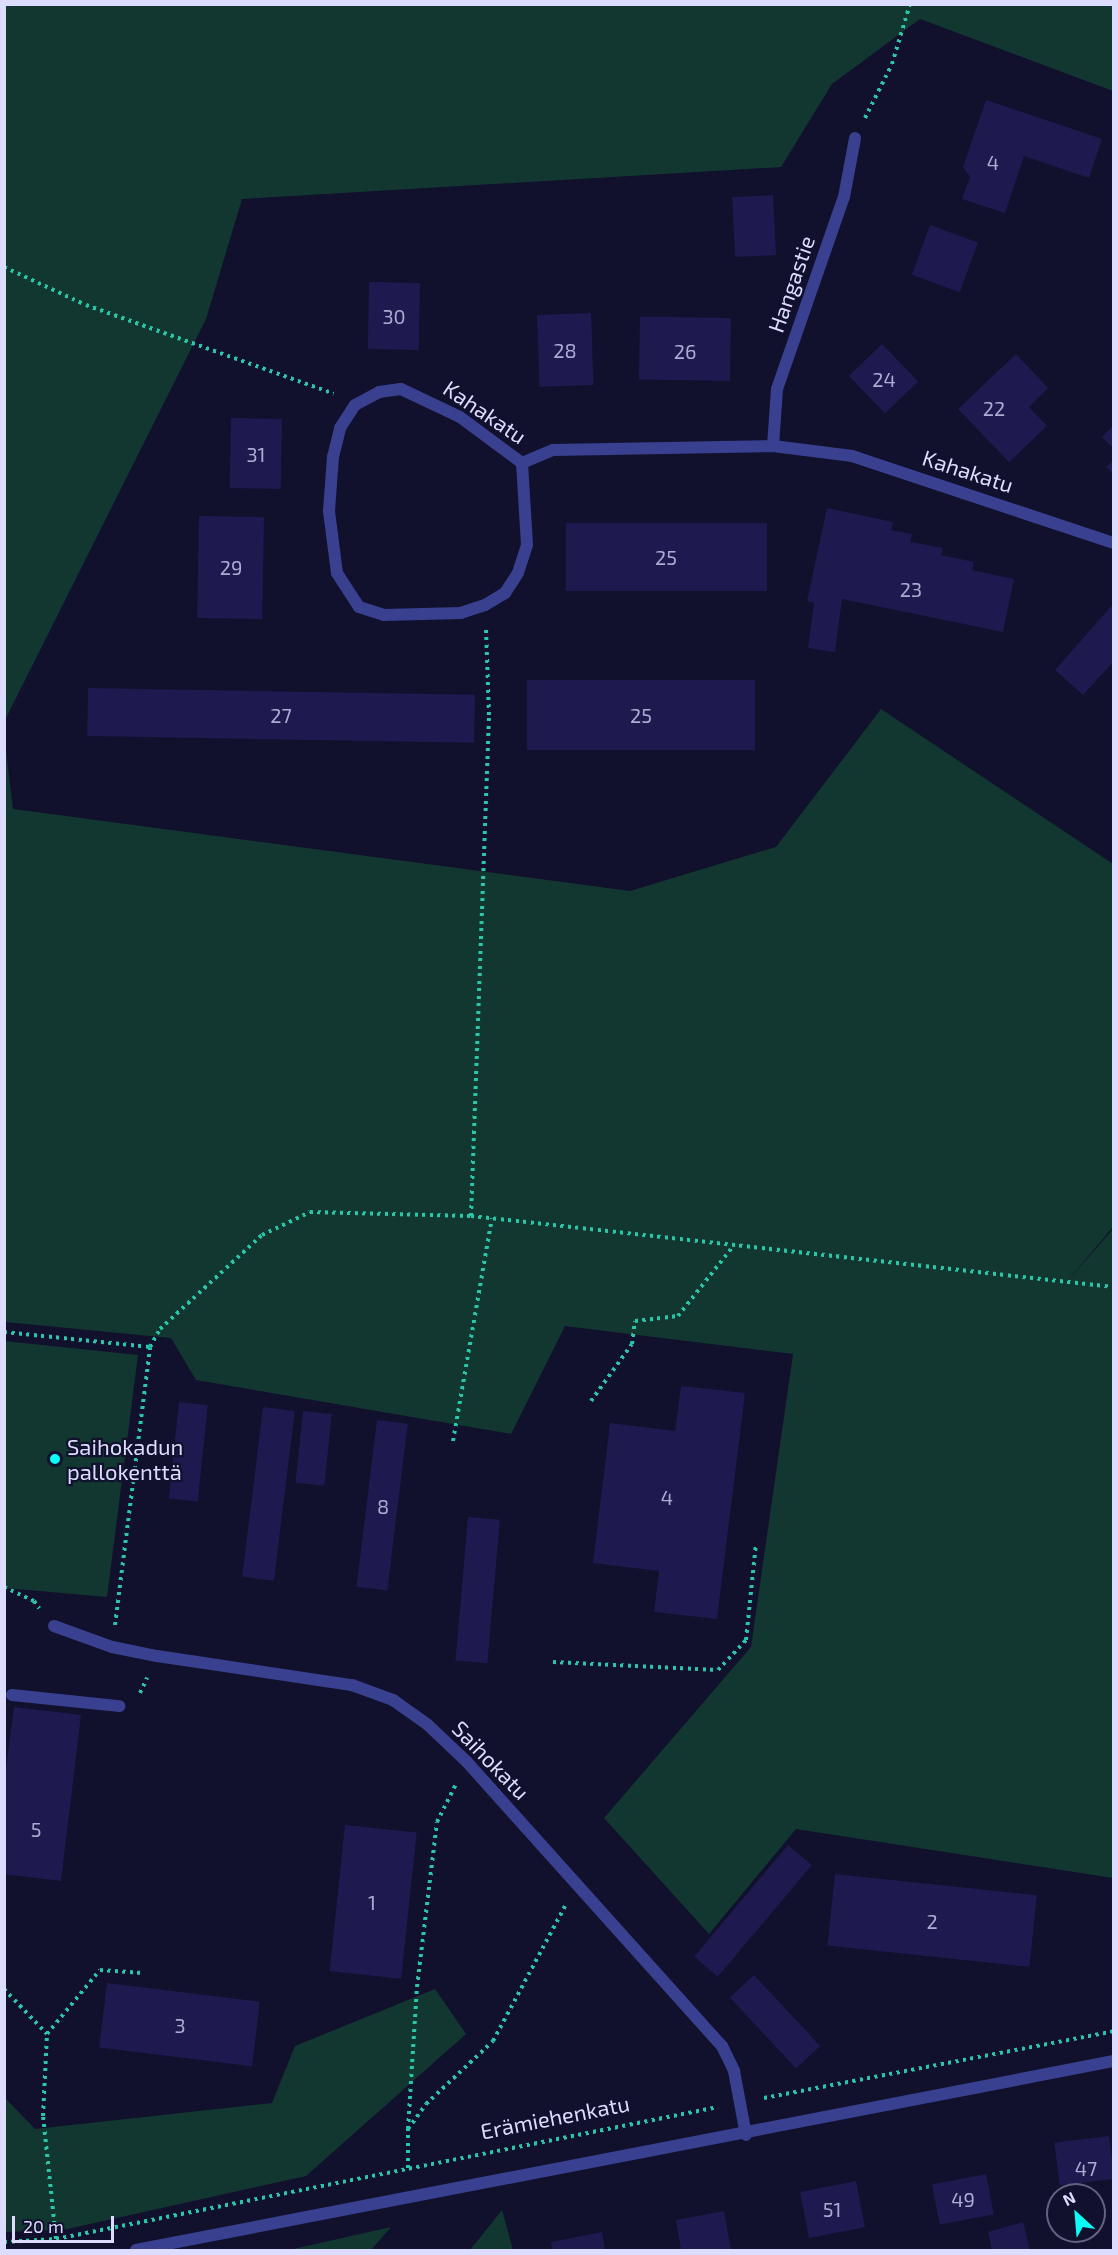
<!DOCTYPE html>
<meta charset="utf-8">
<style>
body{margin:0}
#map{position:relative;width:1118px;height:2255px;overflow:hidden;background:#11102d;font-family:"Exo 2",sans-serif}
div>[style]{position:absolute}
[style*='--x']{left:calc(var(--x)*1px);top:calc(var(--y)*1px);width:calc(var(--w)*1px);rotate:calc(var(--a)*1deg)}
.green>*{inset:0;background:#123731}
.building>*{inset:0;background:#1e1a4f;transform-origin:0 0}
.path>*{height:4px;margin-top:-2px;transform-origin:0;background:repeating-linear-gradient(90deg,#29c6a8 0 3px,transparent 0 7.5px)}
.service>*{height:12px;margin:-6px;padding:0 6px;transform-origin:6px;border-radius:6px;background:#38408f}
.minor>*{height:12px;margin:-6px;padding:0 6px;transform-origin:6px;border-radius:6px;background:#38408f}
.tertiary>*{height:12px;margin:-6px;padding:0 6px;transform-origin:6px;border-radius:6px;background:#38408f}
.dots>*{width:16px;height:16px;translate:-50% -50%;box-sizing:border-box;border:3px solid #11102d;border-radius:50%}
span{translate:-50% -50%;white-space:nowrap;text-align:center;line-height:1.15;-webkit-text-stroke:4.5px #11102d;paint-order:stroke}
.number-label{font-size:20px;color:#acacd3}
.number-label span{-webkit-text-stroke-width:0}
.street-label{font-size:22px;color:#dcdcff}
.poi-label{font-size:22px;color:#dcdcff}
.left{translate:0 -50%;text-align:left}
.frame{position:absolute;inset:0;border:6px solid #dcdcff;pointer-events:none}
.north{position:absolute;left:1046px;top:2183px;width:60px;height:60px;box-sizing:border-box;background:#11102d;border:2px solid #626281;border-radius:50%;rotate:334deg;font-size:16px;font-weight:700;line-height:24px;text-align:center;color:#dcdcff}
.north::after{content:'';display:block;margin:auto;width:21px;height:27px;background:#08fff8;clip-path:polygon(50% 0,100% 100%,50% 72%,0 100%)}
.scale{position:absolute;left:12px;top:2216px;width:102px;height:27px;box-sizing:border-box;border:3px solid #dcdcff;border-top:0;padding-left:8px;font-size:18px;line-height:21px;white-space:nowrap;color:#dcdcff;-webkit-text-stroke:4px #11102d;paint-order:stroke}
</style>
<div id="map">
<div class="green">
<div style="clip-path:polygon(5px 4px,1113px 5px,1113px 91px,920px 19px,832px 84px,781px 167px,242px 199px,206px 319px,5px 720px)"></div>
<div style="clip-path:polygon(881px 709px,1113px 864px,1113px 1227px,1064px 1285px,1113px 1229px,1113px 1878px,796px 1829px,709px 1934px,604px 1818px,751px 1647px,793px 1354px,565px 1326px,511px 1434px,196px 1380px,171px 1338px,5px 1322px,5px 743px,13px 809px,630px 891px,776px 847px)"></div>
<div style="clip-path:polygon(4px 1341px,138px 1355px,107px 1597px,5px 1588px)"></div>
<div style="clip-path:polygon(435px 1989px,466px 2034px,306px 2176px,63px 2230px,5px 2232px,5px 2098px,35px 2129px,272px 2103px,295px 2046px)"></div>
<div style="clip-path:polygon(502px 2210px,513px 2250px,470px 2250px)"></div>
<div style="clip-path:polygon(391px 2227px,371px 2250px,289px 2250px)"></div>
</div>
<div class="building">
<div style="clip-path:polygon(986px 100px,1102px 139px,1089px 178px,1024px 156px,1005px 213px,962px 199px,970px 177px,963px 167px)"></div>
<div style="left:773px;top:195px;width:60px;height:41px;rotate:87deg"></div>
<div style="left:930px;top:225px;width:51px;height:53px;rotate:20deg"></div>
<div style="left:369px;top:282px;width:51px;height:67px;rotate:1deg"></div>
<div style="left:591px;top:313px;width:72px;height:54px;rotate:88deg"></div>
<div style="left:731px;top:318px;width:63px;height:91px;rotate:91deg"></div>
<div style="left:882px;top:344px;width:52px;height:46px;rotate:46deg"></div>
<div style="clip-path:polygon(1016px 354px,1048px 388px,1029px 407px,1047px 426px,1009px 462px,958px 409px)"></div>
<div style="left:231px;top:418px;width:51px;height:70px;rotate:1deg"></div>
<div style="clip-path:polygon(1114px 425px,1114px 449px,1102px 437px)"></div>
<div style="clip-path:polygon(1114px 460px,1114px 474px,1106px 467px)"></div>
<div style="clip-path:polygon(827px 508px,893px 522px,891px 530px,912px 534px,910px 542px,943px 548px,941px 555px,974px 562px,972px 570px,1014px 579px,1003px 632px,842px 599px,835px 652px,808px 648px,814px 603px,807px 601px)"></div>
<div style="left:199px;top:516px;width:65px;height:102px;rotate:1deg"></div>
<div style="left:566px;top:523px;width:201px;height:68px"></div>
<div style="clip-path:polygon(1114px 603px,1114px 661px,1083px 695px,1055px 670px)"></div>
<div style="left:527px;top:680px;width:228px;height:70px"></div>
<div style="left:88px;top:688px;width:387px;height:48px;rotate:1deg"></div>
<div style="clip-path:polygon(681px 1386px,745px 1393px,717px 1619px,654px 1612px,659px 1571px,593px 1563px,610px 1423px,675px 1431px)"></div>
<div style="left:179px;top:1402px;width:29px;height:97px;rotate:6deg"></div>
<div style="left:263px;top:1407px;width:32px;height:171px;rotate:7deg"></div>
<div style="left:303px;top:1411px;width:29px;height:72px;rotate:6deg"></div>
<div style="left:377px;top:1420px;width:31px;height:168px;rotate:7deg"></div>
<div style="left:468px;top:1517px;width:32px;height:144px;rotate:5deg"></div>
<div style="clip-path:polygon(14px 1707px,81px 1715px,61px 1881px,4px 1874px,4px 1784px)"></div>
<div style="left:345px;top:1825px;width:72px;height:147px;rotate:6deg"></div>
<div style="left:788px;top:1845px;width:31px;height:146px;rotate:40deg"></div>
<div style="left:835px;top:1874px;width:203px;height:72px;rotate:6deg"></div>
<div style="left:754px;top:1975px;width:97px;height:33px;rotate:47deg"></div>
<div style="left:107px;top:1983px;width:154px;height:65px;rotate:7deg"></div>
<div style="left:1109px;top:2136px;width:43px;height:55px;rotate:83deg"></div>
<div style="left:986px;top:2174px;width:41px;height:55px;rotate:79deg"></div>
<div style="left:856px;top:2181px;width:47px;height:57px;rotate:79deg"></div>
<div style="clip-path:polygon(724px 2211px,731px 2250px,681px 2250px,676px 2220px)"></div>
<div style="clip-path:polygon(1023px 2222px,1030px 2250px,992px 2250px,988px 2232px)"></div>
<div style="clip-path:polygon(602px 2232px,605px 2250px,552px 2250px,551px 2242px)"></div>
</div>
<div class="path">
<div style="--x:865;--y:118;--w:60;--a:-63.4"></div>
<div style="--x:892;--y:64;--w:63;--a:-73.3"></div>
<div style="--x:4;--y:267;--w:90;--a:24.9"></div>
<div style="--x:86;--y:305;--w:263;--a:19.7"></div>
<div style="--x:471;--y:1216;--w:501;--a:-87.94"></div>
<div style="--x:489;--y:715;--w:86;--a:-92"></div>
<div style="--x:4;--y:1332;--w:147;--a:5.9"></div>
<div style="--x:591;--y:1401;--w:70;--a:-54.3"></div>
<div style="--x:632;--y:1344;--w:23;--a:-83"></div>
<div style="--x:635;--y:1321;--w:43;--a:-6.6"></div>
<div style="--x:678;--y:1316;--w:90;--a:-51.7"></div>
<div style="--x:453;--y:1441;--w:226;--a:-80.1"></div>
<div style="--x:4;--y:1587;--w:33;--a:25"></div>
<div style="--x:34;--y:1601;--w:9;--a:54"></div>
<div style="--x:115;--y:1625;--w:280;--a:-82.8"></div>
<div style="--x:150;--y:1347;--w:21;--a:-61"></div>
<div style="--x:160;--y:1329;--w:139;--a:-42.7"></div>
<div style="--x:262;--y:1235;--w:53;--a:-25.6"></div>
<div style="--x:310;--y:1212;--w:161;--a:1.4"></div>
<div style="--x:471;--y:1216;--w:647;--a:6.3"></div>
<div style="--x:553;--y:1662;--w:165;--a:2.8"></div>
<div style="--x:718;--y:1670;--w:41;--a:-47"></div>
<div style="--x:746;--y:1640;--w:97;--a:-84.1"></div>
<div style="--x:140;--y:1693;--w:17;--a:-65"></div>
<div style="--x:4;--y:1989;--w:62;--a:46.3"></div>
<div style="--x:764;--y:2098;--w:356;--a:-10.8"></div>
<div style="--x:408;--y:2129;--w:142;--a:-86.4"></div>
<div style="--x:417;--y:1987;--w:166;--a:-83.1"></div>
<div style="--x:437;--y:1822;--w:42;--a:-63.4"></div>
<div style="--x:408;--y:2168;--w:39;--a:-90"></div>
<div style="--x:408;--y:2129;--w:31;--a:-54"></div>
<div style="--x:426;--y:2104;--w:92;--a:-43.2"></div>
<div style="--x:493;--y:2041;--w:153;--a:-61.9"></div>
<div style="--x:56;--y:2239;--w:124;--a:-96"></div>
<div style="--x:43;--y:2116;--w:82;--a:-87.2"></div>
<div style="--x:47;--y:2034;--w:83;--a:-50.4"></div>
<div style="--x:100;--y:1970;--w:43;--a:4"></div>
<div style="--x:4;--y:2242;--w:52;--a:-3.3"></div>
<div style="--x:56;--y:2239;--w:675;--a:-11.28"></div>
</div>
<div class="service">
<div style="--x:12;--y:1695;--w:108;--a:5.9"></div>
</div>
<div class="minor">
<div style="--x:401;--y:389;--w:65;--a:25.4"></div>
<div style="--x:460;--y:417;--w:77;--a:36.6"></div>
<div style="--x:522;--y:463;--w:82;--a:86.5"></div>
<div style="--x:527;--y:545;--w:29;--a:108"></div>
<div style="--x:518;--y:573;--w:24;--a:123"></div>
<div style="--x:505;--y:593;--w:23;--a:149"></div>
<div style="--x:485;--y:605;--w:25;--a:162"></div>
<div style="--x:461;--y:613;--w:77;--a:178.5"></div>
<div style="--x:384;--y:615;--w:26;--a:-162"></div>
<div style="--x:359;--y:607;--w:40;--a:-122.9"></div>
<div style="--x:337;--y:573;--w:63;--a:-97.4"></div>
<div style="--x:329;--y:511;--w:54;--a:-85.8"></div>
<div style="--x:333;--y:457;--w:30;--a:-76"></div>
<div style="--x:340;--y:428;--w:27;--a:-57"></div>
<div style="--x:355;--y:405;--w:27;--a:-28"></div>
<div style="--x:379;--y:392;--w:22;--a:-8"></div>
<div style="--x:773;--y:446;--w:57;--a:-86"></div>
<div style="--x:777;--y:389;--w:203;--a:-70.8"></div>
<div style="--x:844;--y:197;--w:60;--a:-79.4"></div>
<div style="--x:522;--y:463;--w:34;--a:-23"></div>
<div style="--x:553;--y:450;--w:220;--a:-1"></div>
<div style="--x:773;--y:446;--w:80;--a:7.2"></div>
<div style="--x:852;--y:456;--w:276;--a:18.4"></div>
<div style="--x:54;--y:1626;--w:62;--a:19.9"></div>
<div style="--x:112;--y:1647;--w:46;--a:11.3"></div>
<div style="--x:157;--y:1656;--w:197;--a:8.5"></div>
<div style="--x:352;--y:1685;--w:44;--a:20.1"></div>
<div style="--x:393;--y:1700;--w:43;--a:35.5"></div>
<div style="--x:428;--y:1725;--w:54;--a:43.5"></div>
<div style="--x:467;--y:1762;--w:382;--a:48.1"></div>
<div style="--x:722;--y:2046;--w:28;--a:64"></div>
<div style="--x:734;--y:2071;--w:65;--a:79.4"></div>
</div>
<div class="tertiary">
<div style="--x:136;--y:2250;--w:996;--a:-10.94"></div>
</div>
<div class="dots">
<div style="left:55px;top:1459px;background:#08fff8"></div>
</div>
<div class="number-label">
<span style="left:993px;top:162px">4</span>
<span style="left:394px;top:316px">30</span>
<span style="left:565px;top:350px">28</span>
<span style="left:685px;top:351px">26</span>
<span style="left:884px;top:379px">24</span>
<span style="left:994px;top:408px">22</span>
<span style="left:256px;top:454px">31</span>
<span style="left:666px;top:557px">25</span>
<span style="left:231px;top:567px">29</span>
<span style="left:911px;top:589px">23</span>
<span style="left:281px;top:715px">27</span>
<span style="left:641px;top:715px">25</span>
<span style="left:667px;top:1497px">4</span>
<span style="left:383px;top:1506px">8</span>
<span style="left:36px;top:1829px">5</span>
<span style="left:372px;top:1902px">1</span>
<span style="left:932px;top:1921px">2</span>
<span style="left:180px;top:2025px">3</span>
<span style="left:1086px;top:2168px">47</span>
<span style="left:963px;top:2199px">49</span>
<span style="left:832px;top:2209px">51</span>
</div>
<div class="street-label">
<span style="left:791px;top:284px;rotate:-71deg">Hangastie</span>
<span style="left:485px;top:412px;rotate:34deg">Kahakatu</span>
<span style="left:968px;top:471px;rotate:18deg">Kahakatu</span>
<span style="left:491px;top:1760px;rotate:46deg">Saihokatu</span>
<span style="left:555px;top:2117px;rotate:-11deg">Erämiehenkatu</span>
</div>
<div class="poi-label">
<span class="left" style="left:67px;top:1459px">Saihokadun<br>pallokenttä</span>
</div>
<div class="frame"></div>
<div class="north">N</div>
<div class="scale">20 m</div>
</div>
